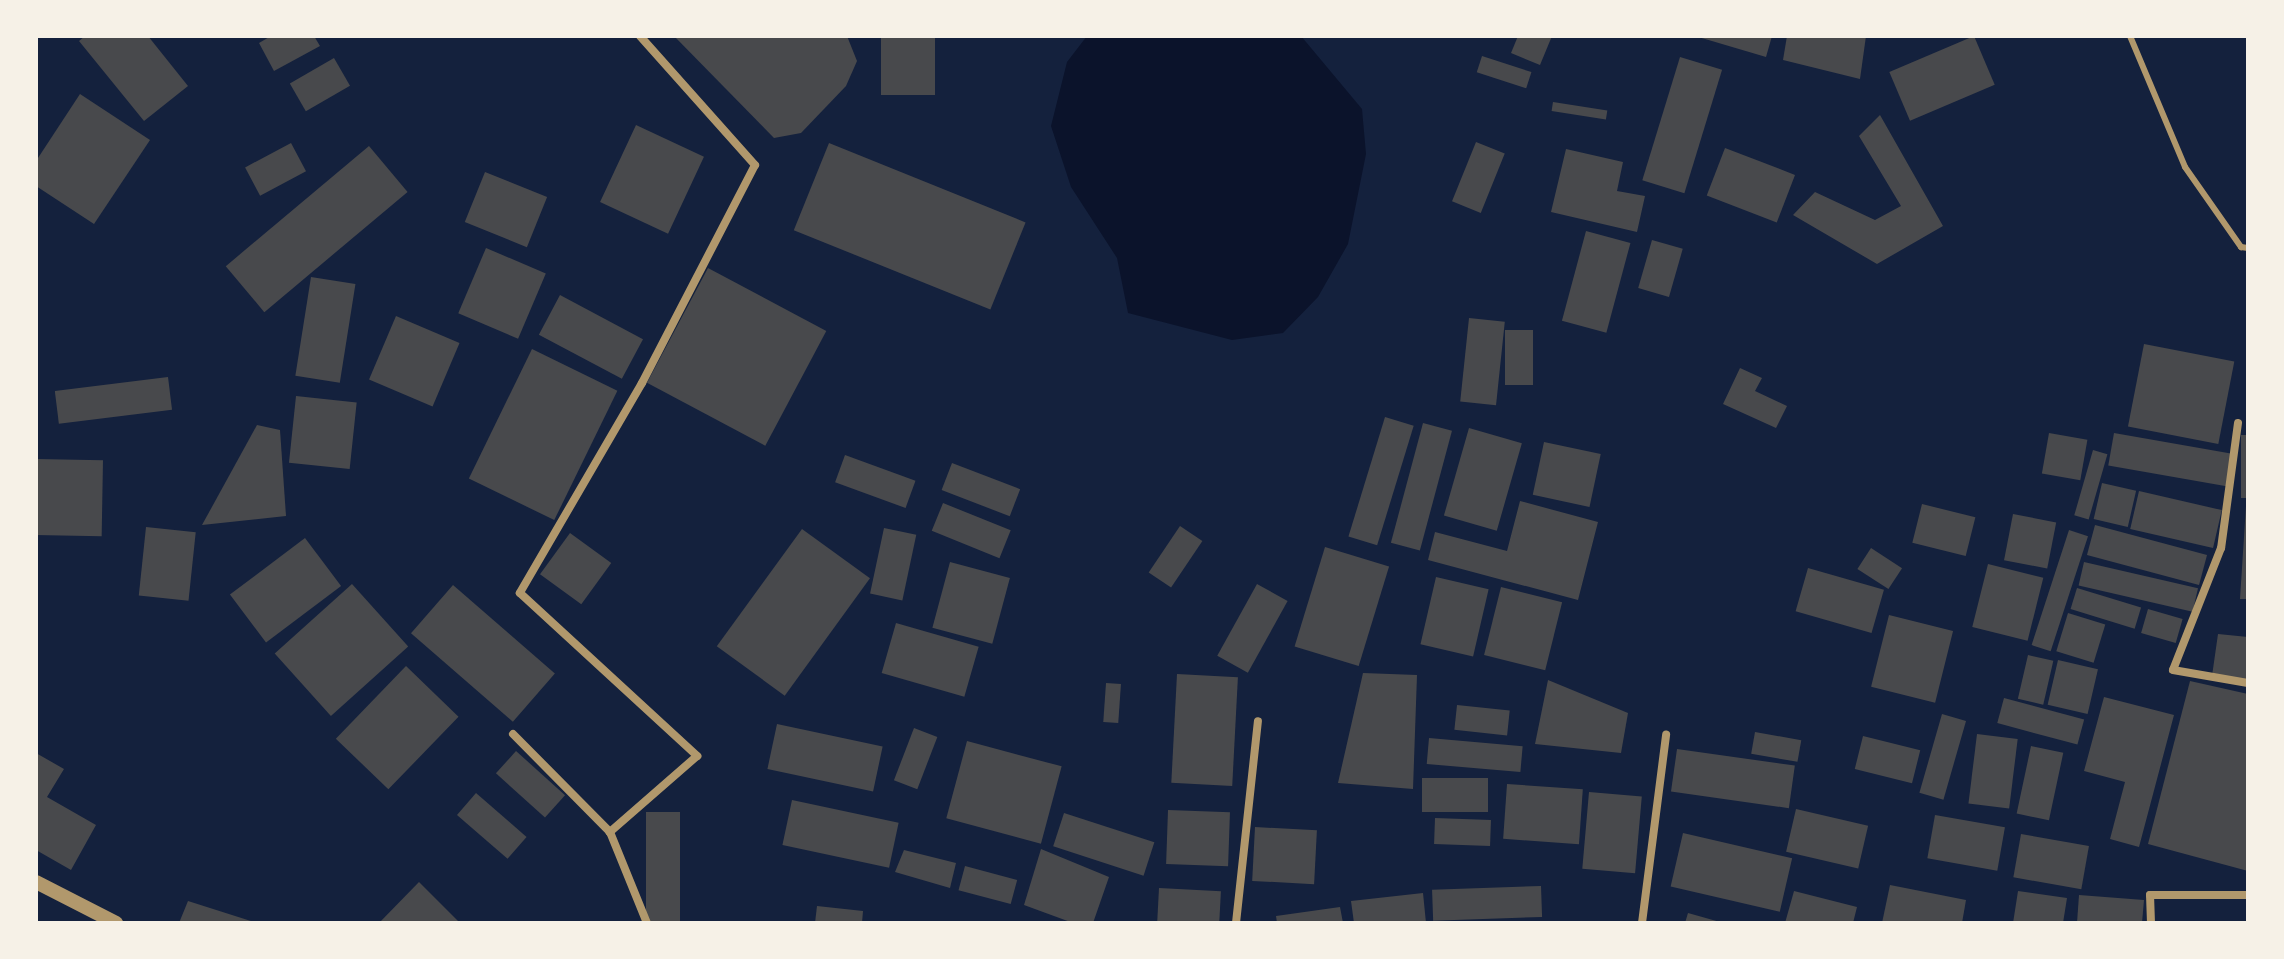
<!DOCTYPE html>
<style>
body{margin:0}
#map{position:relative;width:2284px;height:959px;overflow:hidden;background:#14213d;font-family:"PT Sans",sans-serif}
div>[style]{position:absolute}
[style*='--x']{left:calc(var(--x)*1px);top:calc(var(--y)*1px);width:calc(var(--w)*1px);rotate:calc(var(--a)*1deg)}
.water>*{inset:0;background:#0b132b}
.building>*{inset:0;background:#48494c;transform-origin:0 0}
.service>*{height:6px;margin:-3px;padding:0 3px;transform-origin:3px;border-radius:3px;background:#b1986c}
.minor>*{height:8px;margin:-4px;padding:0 4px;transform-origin:4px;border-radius:4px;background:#b1986c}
.tertiary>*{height:14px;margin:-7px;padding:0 7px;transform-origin:7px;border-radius:7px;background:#b1986c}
span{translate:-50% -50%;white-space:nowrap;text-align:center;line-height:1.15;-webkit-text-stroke:6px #f6f1e7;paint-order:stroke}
.frame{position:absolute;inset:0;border:38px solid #f6f1e7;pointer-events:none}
</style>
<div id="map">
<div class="water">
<div style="clip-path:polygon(1087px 36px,1301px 36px,1362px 109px,1366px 154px,1348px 244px,1318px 297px,1283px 333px,1232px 340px,1128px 313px,1117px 258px,1071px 187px,1051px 126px,1067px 62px)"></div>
</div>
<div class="building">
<div style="clip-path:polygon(85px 36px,148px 36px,188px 86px,144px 121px,79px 41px)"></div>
<div style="clip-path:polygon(271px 36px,314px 36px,320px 46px,274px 71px,259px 43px)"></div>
<div style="clip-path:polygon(674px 36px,847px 36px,857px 61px,846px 86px,801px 133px,774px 138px)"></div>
<div style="left:881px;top:36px;width:54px;height:59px"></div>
<div style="clip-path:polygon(1518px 36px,1552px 36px,1540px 65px,1511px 53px)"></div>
<div style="clip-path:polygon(1695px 36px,1772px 36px,1766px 57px)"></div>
<div style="clip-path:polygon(1787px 36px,1866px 36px,1860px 79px,1783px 60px)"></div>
<div style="left:1974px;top:36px;width:53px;height:92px;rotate:67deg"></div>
<div style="left:1482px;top:56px;width:52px;height:17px;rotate:18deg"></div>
<div style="left:1680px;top:57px;width:44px;height:129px;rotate:17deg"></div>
<div style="left:334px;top:58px;width:32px;height:51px;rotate:60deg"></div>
<div style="clip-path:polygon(80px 94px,150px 140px,94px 224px,36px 186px,36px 161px)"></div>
<div style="left:1553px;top:102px;width:55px;height:9px;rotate:9deg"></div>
<div style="clip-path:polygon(1880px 115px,1943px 226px,1877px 264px,1793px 215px,1815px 192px,1875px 220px,1901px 206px,1859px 136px)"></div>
<div style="left:636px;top:125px;width:75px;height:85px;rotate:25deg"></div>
<div style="left:1476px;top:142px;width:31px;height:64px;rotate:22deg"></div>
<div style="left:291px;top:143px;width:32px;height:52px;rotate:62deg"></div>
<div style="left:829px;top:143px;width:212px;height:94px;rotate:22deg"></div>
<div style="left:369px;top:146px;width:60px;height:187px;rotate:50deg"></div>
<div style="left:1725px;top:148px;width:75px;height:51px;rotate:21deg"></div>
<div style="clip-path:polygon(1566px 149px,1623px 162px,1617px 191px,1645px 196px,1637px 232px,1551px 212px)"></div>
<div style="left:485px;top:172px;width:67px;height:54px;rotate:22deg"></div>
<div style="left:1586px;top:231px;width:46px;height:93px;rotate:15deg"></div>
<div style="left:1652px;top:240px;width:32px;height:50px;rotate:16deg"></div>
<div style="left:486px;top:248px;width:65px;height:71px;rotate:23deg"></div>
<div style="left:708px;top:268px;width:134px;height:130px;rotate:28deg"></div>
<div style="left:311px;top:277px;width:45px;height:100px;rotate:9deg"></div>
<div style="left:560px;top:295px;width:94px;height:45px;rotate:28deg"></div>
<div style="left:396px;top:316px;width:69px;height:69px;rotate:23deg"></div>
<div style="left:1469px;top:318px;width:36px;height:84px;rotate:6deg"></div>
<div style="left:1505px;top:330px;width:28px;height:55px"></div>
<div style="left:2144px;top:344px;width:92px;height:84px;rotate:11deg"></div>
<div style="left:532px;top:349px;width:95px;height:144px;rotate:26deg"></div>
<div style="clip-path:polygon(1740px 368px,1762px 378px,1755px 391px,1787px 406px,1776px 428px,1723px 404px)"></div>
<div style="left:168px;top:377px;width:33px;height:114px;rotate:83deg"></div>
<div style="left:296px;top:396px;width:61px;height:67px;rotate:6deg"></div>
<div style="left:1385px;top:417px;width:30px;height:125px;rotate:17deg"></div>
<div style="left:1423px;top:423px;width:30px;height:124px;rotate:15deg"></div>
<div style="clip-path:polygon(257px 425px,280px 430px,286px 516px,202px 525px)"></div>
<div style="left:1469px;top:428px;width:55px;height:91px;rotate:16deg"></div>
<div style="left:2049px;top:433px;width:39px;height:41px;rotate:10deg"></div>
<div style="left:2114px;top:433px;width:120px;height:33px;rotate:10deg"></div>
<div style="left:2241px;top:435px;width:7px;height:63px"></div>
<div style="left:1544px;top:442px;width:58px;height:54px;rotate:12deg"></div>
<div style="left:2093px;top:450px;width:15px;height:68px;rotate:16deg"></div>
<div style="left:845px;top:455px;width:75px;height:29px;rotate:20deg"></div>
<div style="left:36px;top:459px;width:67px;height:76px;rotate:1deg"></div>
<div style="left:952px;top:463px;width:73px;height:29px;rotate:21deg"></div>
<div style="left:2102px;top:483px;width:35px;height:37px;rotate:13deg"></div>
<div style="left:2139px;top:491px;width:85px;height:39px;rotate:13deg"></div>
<div style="clip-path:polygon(1520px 501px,1598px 522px,1578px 600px,1428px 560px,1435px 532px,1507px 551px)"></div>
<div style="left:943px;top:503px;width:73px;height:30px;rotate:22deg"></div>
<div style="left:1922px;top:504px;width:55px;height:40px;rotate:14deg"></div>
<div style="clip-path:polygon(2246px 506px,2248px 506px,2248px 599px,2240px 599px)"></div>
<div style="left:2013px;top:514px;width:44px;height:47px;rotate:11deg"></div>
<div style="left:2095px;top:525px;width:116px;height:31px;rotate:15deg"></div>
<div style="left:1180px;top:526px;width:27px;height:56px;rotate:34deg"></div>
<div style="left:146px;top:527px;width:50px;height:69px;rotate:6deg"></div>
<div style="left:884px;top:528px;width:33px;height:67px;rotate:12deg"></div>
<div style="left:802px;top:529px;width:84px;height:145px;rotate:36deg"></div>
<div style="left:2069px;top:530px;width:20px;height:121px;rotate:18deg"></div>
<div style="left:570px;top:533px;width:51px;height:51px;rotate:36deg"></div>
<div style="left:305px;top:538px;width:60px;height:94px;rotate:53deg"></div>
<div style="left:1325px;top:547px;width:67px;height:104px;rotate:17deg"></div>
<div style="left:1871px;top:548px;width:37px;height:25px;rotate:33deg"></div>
<div style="left:950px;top:562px;width:62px;height:68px;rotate:15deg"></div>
<div style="left:2084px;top:562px;width:117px;height:24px;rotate:13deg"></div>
<div style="left:1988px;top:564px;width:57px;height:65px;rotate:14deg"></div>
<div style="left:1808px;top:568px;width:79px;height:45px;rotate:16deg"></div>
<div style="left:1436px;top:577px;width:54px;height:69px;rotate:13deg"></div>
<div style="left:352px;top:584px;width:84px;height:104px;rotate:48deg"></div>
<div style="left:1257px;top:584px;width:35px;height:82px;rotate:29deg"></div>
<div style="left:453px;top:585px;width:135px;height:64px;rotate:41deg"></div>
<div style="left:1501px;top:587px;width:63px;height:70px;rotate:14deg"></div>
<div style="left:2077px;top:588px;width:67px;height:22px;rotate:17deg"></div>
<div style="left:2148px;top:609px;width:36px;height:25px;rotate:16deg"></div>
<div style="left:2068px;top:613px;width:39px;height:40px;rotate:17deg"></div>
<div style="left:1889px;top:615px;width:66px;height:74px;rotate:14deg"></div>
<div style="left:896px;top:623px;width:86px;height:52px;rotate:16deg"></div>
<div style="clip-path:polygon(2218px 634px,2248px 637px,2248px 680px,2212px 676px)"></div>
<div style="left:2028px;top:655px;width:26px;height:45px;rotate:13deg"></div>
<div style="left:2058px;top:660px;width:41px;height:46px;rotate:13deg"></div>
<div style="left:406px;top:666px;width:73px;height:101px;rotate:44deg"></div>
<div style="clip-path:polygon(1363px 673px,1417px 675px,1413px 789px,1338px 783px)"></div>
<div style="left:1177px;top:674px;width:61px;height:109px;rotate:3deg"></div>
<div style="clip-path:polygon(1548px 680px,1628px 713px,1621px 753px,1535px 744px)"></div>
<div style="clip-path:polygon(2190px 681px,2248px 694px,2248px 871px,2148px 844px)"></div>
<div style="left:1106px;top:683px;width:15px;height:39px;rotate:4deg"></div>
<div style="clip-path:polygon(2104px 697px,2174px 715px,2139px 847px,2110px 839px,2125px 782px,2084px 771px)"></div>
<div style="left:2004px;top:698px;width:83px;height:26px;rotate:15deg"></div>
<div style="left:1457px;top:705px;width:53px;height:25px;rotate:6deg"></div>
<div style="left:1942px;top:714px;width:25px;height:82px;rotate:16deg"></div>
<div style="left:777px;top:724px;width:108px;height:46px;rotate:12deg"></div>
<div style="left:914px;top:728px;width:25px;height:56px;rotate:21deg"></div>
<div style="left:1755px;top:732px;width:47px;height:22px;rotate:10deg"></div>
<div style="left:1977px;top:734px;width:41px;height:70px;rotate:7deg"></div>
<div style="left:1863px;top:736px;width:59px;height:34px;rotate:14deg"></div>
<div style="left:1429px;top:738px;width:94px;height:26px;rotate:5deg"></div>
<div style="left:967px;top:741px;width:98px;height:80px;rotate:15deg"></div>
<div style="left:2031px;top:746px;width:33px;height:69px;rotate:12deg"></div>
<div style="left:1677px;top:749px;width:119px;height:43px;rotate:8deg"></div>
<div style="left:516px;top:751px;width:66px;height:30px;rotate:42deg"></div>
<div style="clip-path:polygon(36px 753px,64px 769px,47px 797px,96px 825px,71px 870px,36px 850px)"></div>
<div style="left:1422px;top:778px;width:66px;height:34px"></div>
<div style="left:1507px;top:784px;width:76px;height:55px;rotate:4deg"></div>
<div style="left:1589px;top:792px;width:53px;height:77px;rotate:5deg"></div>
<div style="left:476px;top:793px;width:67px;height:29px;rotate:41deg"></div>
<div style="left:792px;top:800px;width:109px;height:46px;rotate:12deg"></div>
<div style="left:1796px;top:809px;width:74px;height:44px;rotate:13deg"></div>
<div style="left:1168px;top:810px;width:62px;height:54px;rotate:2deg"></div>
<div style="left:646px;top:812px;width:34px;height:111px"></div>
<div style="left:1064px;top:813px;width:95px;height:35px;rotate:18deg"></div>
<div style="left:1935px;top:815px;width:71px;height:44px;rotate:10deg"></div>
<div style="left:1435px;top:818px;width:56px;height:26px;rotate:2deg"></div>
<div style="left:1255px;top:827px;width:62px;height:54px;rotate:3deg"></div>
<div style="left:1683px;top:833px;width:112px;height:55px;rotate:13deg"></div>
<div style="left:2021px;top:834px;width:69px;height:44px;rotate:10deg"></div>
<div style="clip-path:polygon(1041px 849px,1109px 877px,1093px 923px,1073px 923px,1024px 905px)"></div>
<div style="clip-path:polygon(904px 850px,956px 863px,950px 888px,895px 872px)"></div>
<div style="left:965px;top:866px;width:54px;height:25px;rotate:15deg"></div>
<div style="clip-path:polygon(419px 882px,460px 923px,379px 923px)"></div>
<div style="clip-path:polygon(1890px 885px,1966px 900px,1962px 923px,1882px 923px)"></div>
<div style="left:1541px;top:886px;width:31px;height:109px;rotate:88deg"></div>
<div style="left:1159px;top:888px;width:62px;height:35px;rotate:3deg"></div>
<div style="clip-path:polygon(1794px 891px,1857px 907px,1853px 923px,1785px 923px)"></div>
<div style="clip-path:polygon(2018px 891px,2067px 898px,2063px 923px,2013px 923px)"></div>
<div style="clip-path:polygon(1423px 893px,1426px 923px,1354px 923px,1351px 901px)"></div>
<div style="clip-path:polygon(2079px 895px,2144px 900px,2142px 923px,2077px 923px)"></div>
<div style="clip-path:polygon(188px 901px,254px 922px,254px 923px,179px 923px)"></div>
<div style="clip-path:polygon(817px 906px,863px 911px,862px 923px,815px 923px)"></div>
<div style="clip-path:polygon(1340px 907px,1343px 923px,1277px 923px,1276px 916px)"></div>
<div style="clip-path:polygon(1688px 913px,1720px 922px,1720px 923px,1685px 923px)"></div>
</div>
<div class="service">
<div style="--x:2130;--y:36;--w:142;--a:67.2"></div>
<div style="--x:2185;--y:167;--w:98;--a:55"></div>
<div style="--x:2241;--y:247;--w:7;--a:8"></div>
</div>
<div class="minor">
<div style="--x:640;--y:36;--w:173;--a:48.3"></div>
<div style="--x:755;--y:165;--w:246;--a:117.4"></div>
<div style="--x:642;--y:383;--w:243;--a:120.2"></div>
<div style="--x:520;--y:593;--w:241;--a:42.6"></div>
<div style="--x:697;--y:756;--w:116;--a:138.9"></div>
<div style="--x:610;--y:832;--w:98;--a:67.9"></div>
<div style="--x:2238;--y:423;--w:126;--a:97.7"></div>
<div style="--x:2221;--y:548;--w:131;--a:111.5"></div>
<div style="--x:2173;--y:670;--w:76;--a:9.8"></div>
<div style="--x:513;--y:734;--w:138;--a:45.3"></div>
<div style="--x:1236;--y:923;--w:203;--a:-83.8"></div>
<div style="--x:1642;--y:923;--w:190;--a:-82.7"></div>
<div style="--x:2151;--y:923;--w:28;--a:-92"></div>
<div style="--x:2150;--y:895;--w:98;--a:0"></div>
</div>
<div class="tertiary">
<div style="--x:36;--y:882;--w:90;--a:27.1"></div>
</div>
<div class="frame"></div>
</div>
